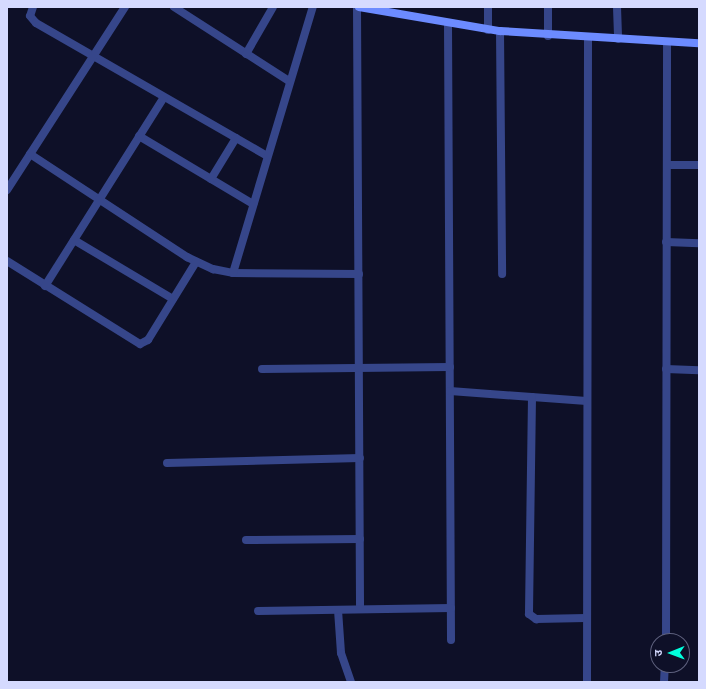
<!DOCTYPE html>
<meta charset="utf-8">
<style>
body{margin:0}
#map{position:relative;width:706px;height:689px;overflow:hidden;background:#0e1028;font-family:Roboto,"Noto Sans Devanagari",sans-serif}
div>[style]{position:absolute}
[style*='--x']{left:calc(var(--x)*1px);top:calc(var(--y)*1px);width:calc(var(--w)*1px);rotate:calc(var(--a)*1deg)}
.street>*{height:8px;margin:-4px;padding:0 4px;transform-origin:4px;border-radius:4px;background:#36468a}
.secondary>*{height:8px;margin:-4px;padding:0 4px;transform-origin:4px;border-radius:4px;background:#6c8bff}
span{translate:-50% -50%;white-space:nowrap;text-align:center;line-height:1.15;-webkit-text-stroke:3.5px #0e1028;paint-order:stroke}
.frame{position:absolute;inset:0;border:8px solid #d5daff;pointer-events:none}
.north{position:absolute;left:650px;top:633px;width:40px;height:40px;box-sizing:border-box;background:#0e1028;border:1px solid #5e617e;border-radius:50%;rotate:269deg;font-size:11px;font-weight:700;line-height:16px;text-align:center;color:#d5daff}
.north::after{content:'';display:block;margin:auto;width:14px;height:18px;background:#01ffdd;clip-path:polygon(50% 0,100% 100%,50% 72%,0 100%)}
</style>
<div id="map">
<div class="street">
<div style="--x:33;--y:7;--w:9;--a:108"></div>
<div style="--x:30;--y:16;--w:9;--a:49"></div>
<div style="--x:36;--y:23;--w:265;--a:29.9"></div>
<div style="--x:174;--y:7;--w:137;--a:32.8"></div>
<div style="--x:357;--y:7;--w:602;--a:89.71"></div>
<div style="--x:617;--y:7;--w:32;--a:88"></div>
<div style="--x:448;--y:24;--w:616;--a:89.72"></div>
<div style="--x:488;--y:30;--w:23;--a:-90"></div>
<div style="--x:500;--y:31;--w:243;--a:89.5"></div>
<div style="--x:548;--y:36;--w:29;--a:-90"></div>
<div style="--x:246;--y:54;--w:54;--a:-60.1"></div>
<div style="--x:139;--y:136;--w:133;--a:30.8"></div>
<div style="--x:30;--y:154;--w:188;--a:33.3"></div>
<div style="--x:187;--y:257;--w:29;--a:25"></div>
<div style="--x:213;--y:269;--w:20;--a:11"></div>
<div style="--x:233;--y:273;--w:126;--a:0.5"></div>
<div style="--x:667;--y:165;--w:32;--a:0"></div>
<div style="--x:211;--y:179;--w:48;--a:-58.6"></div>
<div style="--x:7;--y:190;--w:218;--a:-57.2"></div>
<div style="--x:74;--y:240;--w:115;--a:30.8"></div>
<div style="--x:666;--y:242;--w:33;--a:2"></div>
<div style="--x:7;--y:261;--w:157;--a:32"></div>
<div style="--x:140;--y:344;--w:9;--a:-27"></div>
<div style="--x:148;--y:340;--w:92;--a:-58.4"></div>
<div style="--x:233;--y:273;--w:278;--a:-73.3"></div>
<div style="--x:45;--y:286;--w:223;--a:-57.8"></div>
<div style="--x:262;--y:369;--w:188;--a:-0.6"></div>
<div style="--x:666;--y:369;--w:33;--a:2"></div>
<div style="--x:450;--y:391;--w:137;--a:4.2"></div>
<div style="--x:532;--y:397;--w:217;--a:90.8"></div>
<div style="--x:529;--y:614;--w:9;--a:36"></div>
<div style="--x:536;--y:619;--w:50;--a:-1.1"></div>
<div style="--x:167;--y:463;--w:193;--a:-1.5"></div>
<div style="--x:246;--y:540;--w:114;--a:-0.5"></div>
<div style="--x:338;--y:610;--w:43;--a:86"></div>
<div style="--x:341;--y:653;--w:31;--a:71"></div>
<div style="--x:258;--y:611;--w:193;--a:-0.9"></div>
<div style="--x:666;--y:641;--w:599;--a:-89.9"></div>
<div style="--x:587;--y:682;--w:645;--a:-89.91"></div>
<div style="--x:664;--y:682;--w:17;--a:-87"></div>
</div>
<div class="secondary">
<div style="--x:359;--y:7;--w:143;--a:9.7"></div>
<div style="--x:500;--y:31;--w:199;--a:3.5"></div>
</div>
<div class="frame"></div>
<div class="north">उ</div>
</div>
